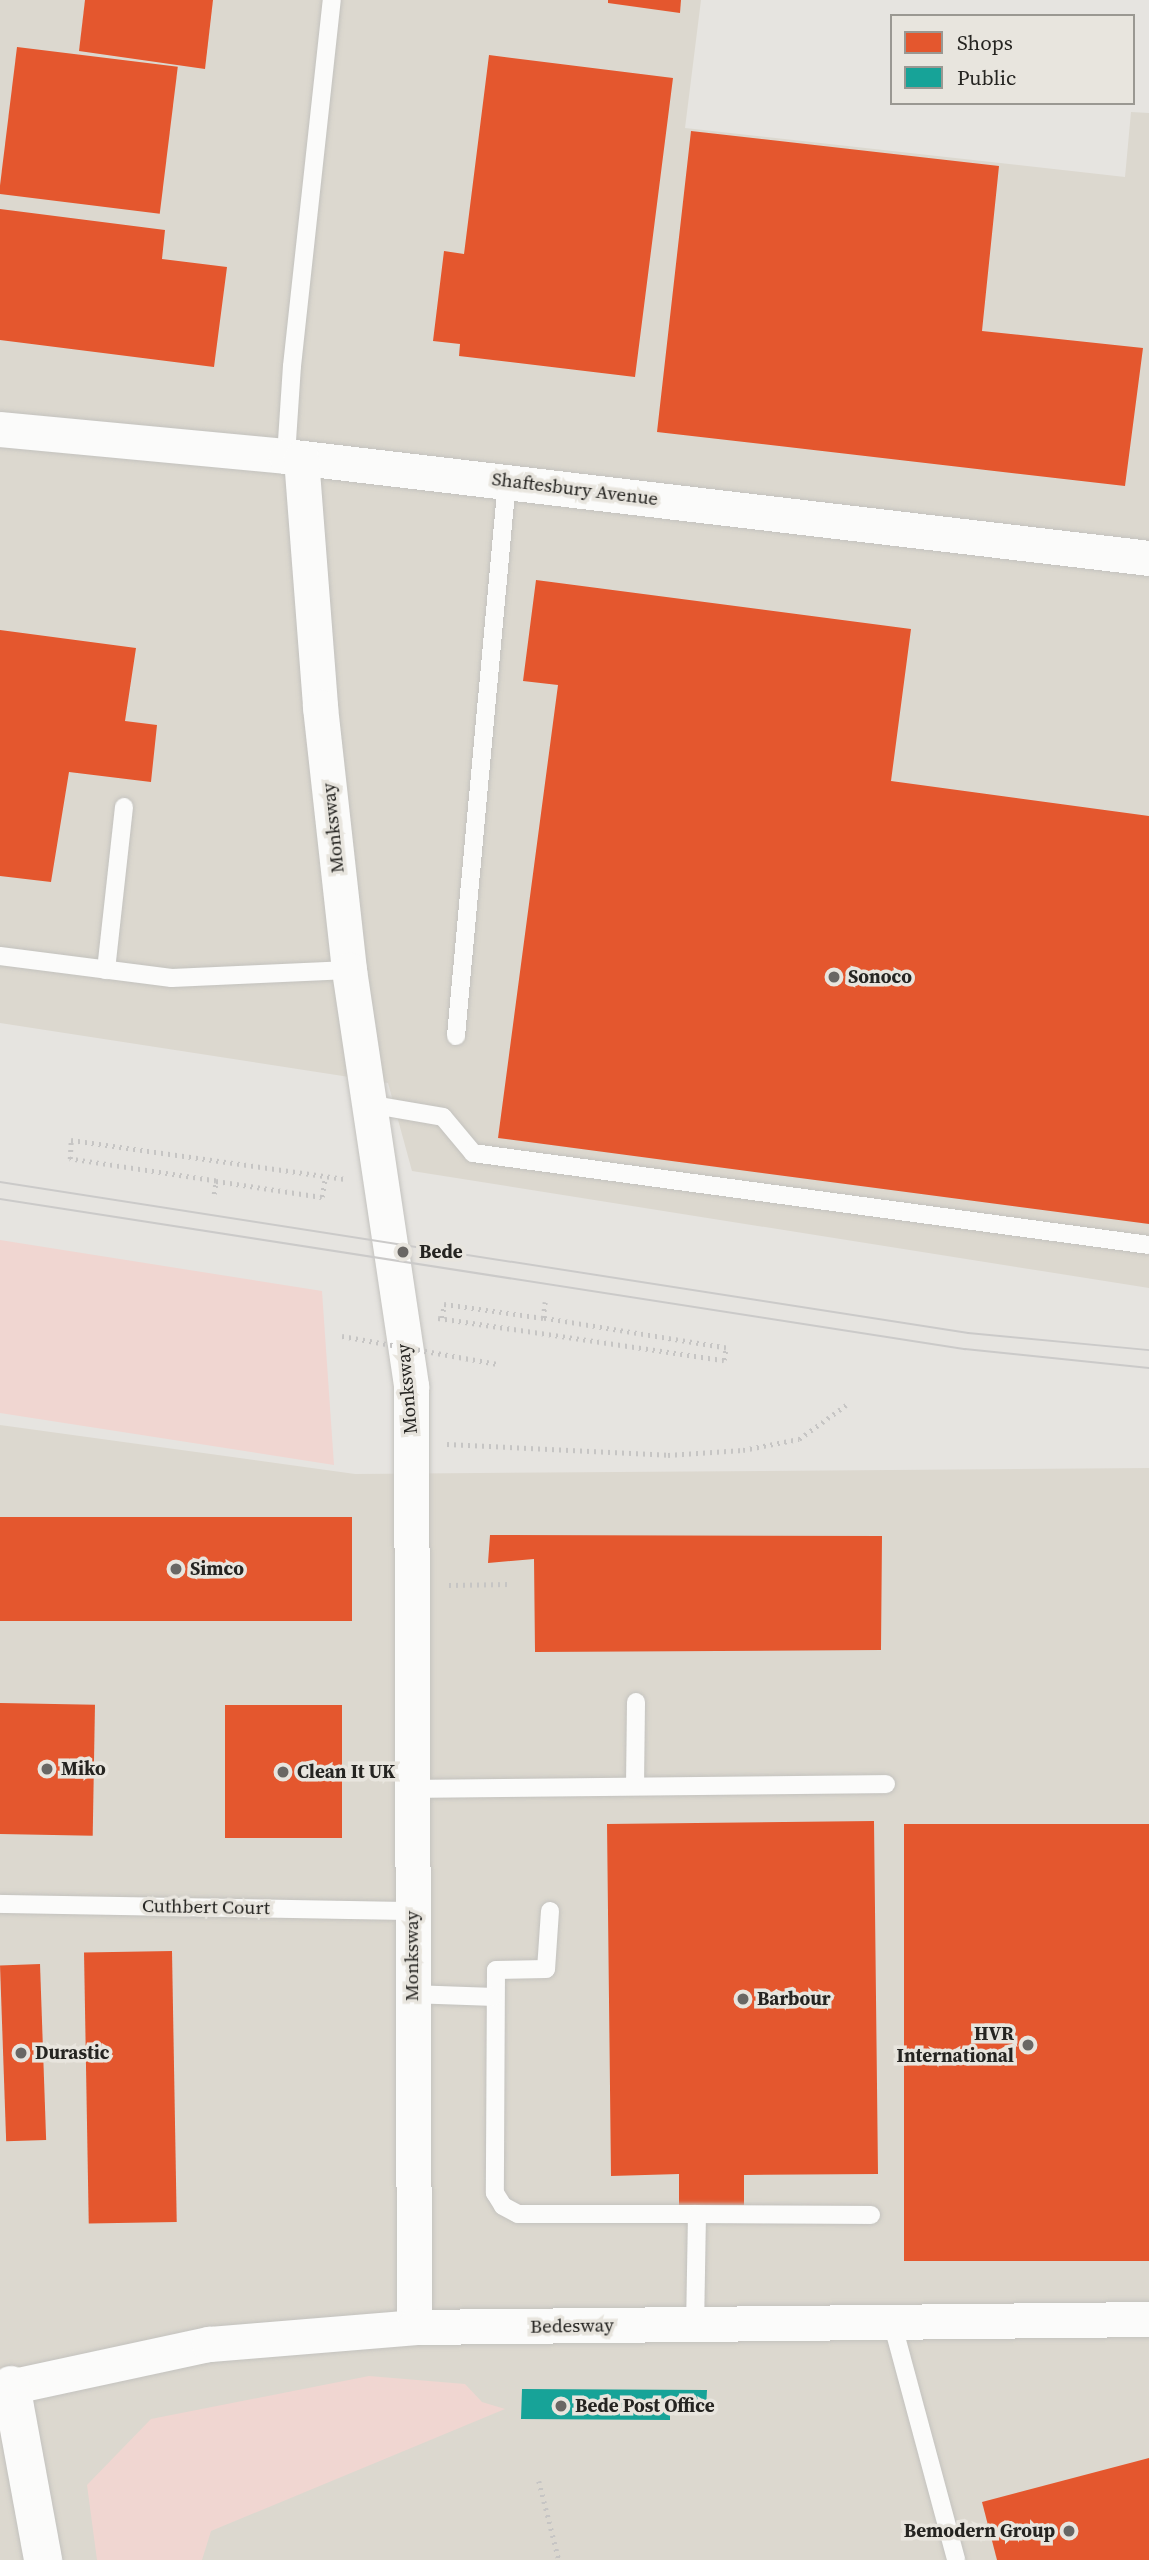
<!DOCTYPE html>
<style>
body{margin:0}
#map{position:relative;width:1149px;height:2560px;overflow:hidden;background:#e6e4e0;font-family:"Source Serif 4",serif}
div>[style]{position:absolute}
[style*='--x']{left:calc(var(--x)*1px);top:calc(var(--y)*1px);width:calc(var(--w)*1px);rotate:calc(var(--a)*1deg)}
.built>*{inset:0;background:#dcd8cf}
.green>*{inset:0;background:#f0d6d1}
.shops>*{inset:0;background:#e4572e;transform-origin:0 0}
.public>*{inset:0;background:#17a398}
.path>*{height:4.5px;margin-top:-2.25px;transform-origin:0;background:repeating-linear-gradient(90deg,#c6c5c4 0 2px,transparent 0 7px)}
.roads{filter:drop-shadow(0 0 2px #c3c2be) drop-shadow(0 0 2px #c3c2be)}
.lane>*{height:18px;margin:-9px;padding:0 9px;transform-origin:9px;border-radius:9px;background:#fbfbfa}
.street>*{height:35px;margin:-17.5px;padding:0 17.5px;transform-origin:17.5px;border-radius:17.5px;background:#fbfbfa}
.secondary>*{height:38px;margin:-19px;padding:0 19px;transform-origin:19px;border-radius:19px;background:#fbfbfa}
.tram>*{height:2px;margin:-1px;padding:0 1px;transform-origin:1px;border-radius:1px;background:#cbcac9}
.path-bridge>*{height:4.5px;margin-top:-2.25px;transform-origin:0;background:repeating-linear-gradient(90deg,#c6c5c4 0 2px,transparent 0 7px)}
.dots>*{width:19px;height:19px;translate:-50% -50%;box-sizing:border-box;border:4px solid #e8e5de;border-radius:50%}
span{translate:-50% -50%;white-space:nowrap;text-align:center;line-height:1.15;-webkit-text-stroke:7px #e8e5de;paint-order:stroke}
.street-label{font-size:19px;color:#252421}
.poi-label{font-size:19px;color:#252421;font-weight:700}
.left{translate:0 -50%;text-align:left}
.right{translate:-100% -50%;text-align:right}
.legend{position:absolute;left:890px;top:14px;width:245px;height:91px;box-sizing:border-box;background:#e8e5de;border:2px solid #9a9892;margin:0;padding:9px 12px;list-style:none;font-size:21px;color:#252421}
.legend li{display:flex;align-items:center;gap:14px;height:35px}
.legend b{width:35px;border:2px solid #9a9892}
</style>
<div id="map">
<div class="built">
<div style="clip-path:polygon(0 0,701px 0,685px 128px,1125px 177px,1131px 112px,1149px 113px,1149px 1288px,412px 1171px,388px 1083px,0 1023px)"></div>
<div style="clip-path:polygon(0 1425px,355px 1474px,1149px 1468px,1149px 2560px,0 2560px)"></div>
</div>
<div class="green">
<div style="clip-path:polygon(0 1240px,322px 1291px,334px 1465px,0 1413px)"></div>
<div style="clip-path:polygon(369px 2376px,465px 2384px,482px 2402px,505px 2409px,211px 2531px,202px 2560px,97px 2560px,87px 2485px,151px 2419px)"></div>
</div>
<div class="shops">
<div style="clip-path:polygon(85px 0,213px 0,205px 69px,79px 51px)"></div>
<div style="clip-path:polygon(608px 0,681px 0,680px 13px,608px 3px)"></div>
<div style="left:17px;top:47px;width:162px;height:148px;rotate:7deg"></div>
<div style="clip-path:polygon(489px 55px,673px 78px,635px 377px,459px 356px,460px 344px,433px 341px,444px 251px,464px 254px)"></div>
<div style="clip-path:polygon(691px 131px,999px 166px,982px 331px,1143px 348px,1125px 486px,657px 432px)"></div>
<div style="clip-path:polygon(0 209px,165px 230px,162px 259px,227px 267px,214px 367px,0 340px)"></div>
<div style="clip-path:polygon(536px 580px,911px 629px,891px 781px,1149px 816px,1149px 1224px,498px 1138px,558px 685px,523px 681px)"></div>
<div style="clip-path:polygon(0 630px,136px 648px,125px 721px,157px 725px,151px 782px,69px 772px,51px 882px,0 876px)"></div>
<div style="left:0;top:1517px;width:352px;height:104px"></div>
<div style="clip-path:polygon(490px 1535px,882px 1536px,881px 1650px,535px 1652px,534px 1559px,488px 1563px)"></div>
<div style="left:0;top:1703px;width:95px;height:131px;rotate:1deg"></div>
<div style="left:225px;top:1705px;width:117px;height:133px"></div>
<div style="clip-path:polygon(874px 1821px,878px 2174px,744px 2175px,744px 2205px,679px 2205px,679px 2174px,611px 2176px,607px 1824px)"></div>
<div style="left:1149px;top:1824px;width:437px;height:245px;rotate:90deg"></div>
<div style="left:172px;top:1951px;width:271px;height:88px;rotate:89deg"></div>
<div style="left:40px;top:1964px;width:176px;height:40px;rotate:88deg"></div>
<div style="clip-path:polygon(1149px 2458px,1149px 2560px,997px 2560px,982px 2502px)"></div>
</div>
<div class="public">
<div style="clip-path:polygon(522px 2389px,707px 2390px,706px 2409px,670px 2409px,670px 2420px,521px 2419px)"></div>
</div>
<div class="path">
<div style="--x:216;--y:1181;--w:107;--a:8.6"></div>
<div style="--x:322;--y:1197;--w:19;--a:-81"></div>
<div style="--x:214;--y:1194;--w:13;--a:-81"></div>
<div style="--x:216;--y:1181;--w:148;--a:-171.4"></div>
<div style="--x:70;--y:1159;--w:19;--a:-87"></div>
<div style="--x:71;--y:1140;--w:277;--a:8.1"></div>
<div style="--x:438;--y:1318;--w:289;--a:8.4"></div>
<div style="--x:724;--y:1360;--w:12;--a:-81"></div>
<div style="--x:726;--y:1348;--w:185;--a:-170.7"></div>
<div style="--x:543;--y:1318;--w:16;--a:-83"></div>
<div style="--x:442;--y:1318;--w:14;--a:-82"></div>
<div style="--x:444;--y:1304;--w:100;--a:8"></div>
<div style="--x:447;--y:1444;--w:221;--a:2.8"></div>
<div style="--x:668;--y:1455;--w:75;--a:-3.8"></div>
<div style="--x:743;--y:1450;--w:57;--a:-11.1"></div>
<div style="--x:799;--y:1439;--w:58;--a:-35.9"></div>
<div style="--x:449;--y:1585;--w:62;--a:-0.9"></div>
<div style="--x:539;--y:2481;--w:81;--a:75.8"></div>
</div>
<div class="roads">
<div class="lane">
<div style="--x:286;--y:456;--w:90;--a:-86.2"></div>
<div style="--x:292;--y:366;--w:368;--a:-83.8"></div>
<div style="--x:0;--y:956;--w:173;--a:7.3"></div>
<div style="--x:172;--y:978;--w:177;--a:-2.6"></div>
<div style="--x:106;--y:970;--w:164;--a:-83.7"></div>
<div style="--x:456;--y:1036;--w:557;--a:-84.75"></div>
<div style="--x:368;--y:1104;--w:76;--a:9.8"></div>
<div style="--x:443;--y:1117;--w:47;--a:50.2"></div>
<div style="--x:473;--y:1153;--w:682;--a:7.75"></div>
<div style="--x:635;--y:1785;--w:83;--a:-89.3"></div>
<div style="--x:414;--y:1789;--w:472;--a:-0.6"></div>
<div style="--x:0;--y:1904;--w:412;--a:1"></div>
<div style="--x:550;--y:1911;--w:58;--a:93.9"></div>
<div style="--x:546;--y:1969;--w:50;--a:178.9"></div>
<div style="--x:496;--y:1970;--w:223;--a:90.3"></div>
<div style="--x:495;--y:2193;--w:15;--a:58"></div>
<div style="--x:503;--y:2206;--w:17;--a:28"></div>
<div style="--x:518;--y:2214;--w:179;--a:0"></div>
<div style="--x:697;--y:2214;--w:110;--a:91"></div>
<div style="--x:412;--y:1994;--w:81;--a:2.1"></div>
<div style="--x:697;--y:2214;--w:174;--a:0.3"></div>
<div style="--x:892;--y:2322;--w:246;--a:74.9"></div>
</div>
<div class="street">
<div style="--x:0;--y:429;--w:287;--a:5.4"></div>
<div style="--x:286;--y:456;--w:869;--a:6.74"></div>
<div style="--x:301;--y:458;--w:250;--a:85.6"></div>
<div style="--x:320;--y:707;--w:265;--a:83.7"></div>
<div style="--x:349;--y:970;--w:421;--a:81.5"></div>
<div style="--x:411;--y:1386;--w:941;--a:89.82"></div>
<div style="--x:0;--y:2389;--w:214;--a:-12.2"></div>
<div style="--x:209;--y:2344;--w:206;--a:-4.7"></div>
<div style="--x:414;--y:2327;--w:735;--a:-0.62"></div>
</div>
<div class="secondary">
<div style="--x:11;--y:2385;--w:178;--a:79.6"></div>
</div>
</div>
<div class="tram">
<div style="--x:0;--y:1182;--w:980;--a:8.87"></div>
<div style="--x:968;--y:1333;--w:182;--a:5.4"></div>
<div style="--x:0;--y:1199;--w:977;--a:8.84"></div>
<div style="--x:965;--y:1349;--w:185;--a:5.9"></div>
</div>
<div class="path-bridge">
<div style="--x:342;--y:1336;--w:158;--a:10.2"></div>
</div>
<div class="dots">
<div style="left:834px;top:977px;background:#696764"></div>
<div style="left:403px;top:1252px;background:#696764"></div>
<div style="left:176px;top:1569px;background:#696764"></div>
<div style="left:47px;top:1769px;background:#696764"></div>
<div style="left:283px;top:1772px;background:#696764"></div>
<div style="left:743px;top:1999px;background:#696764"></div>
<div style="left:1028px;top:2045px;background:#696764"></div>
<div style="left:21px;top:2053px;background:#696764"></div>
<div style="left:561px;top:2406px;background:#696764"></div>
<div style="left:1069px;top:2531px;background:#696764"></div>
</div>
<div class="street-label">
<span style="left:575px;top:489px;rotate:7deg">Shaftesbury Avenue</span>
<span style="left:333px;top:828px;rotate:-96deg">Monksway</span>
<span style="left:407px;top:1389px;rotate:-95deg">Monksway</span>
<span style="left:206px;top:1907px;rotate:1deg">Cuthbert Court</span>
<span style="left:412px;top:1956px;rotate:-90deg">Monksway</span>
<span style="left:572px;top:2326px;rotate:-1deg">Bedesway</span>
</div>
<div class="poi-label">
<span class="left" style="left:848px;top:977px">Sonoco</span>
<span class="left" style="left:419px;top:1252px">Bede</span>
<span class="left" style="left:190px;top:1569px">Simco</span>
<span class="left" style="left:61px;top:1769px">Miko</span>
<span class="left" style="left:297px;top:1772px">Clean It UK</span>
<span class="left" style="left:757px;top:1999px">Barbour</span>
<span class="right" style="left:1014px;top:2045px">HVR<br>International</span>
<span class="left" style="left:35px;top:2053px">Durastic</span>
<span class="left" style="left:575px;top:2406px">Bede Post Office</span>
<span class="right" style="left:1055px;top:2531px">Bemodern Group</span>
</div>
<ul class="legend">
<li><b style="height:19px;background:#e4572e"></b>Shops</li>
<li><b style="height:19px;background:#17a398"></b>Public</li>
</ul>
</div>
